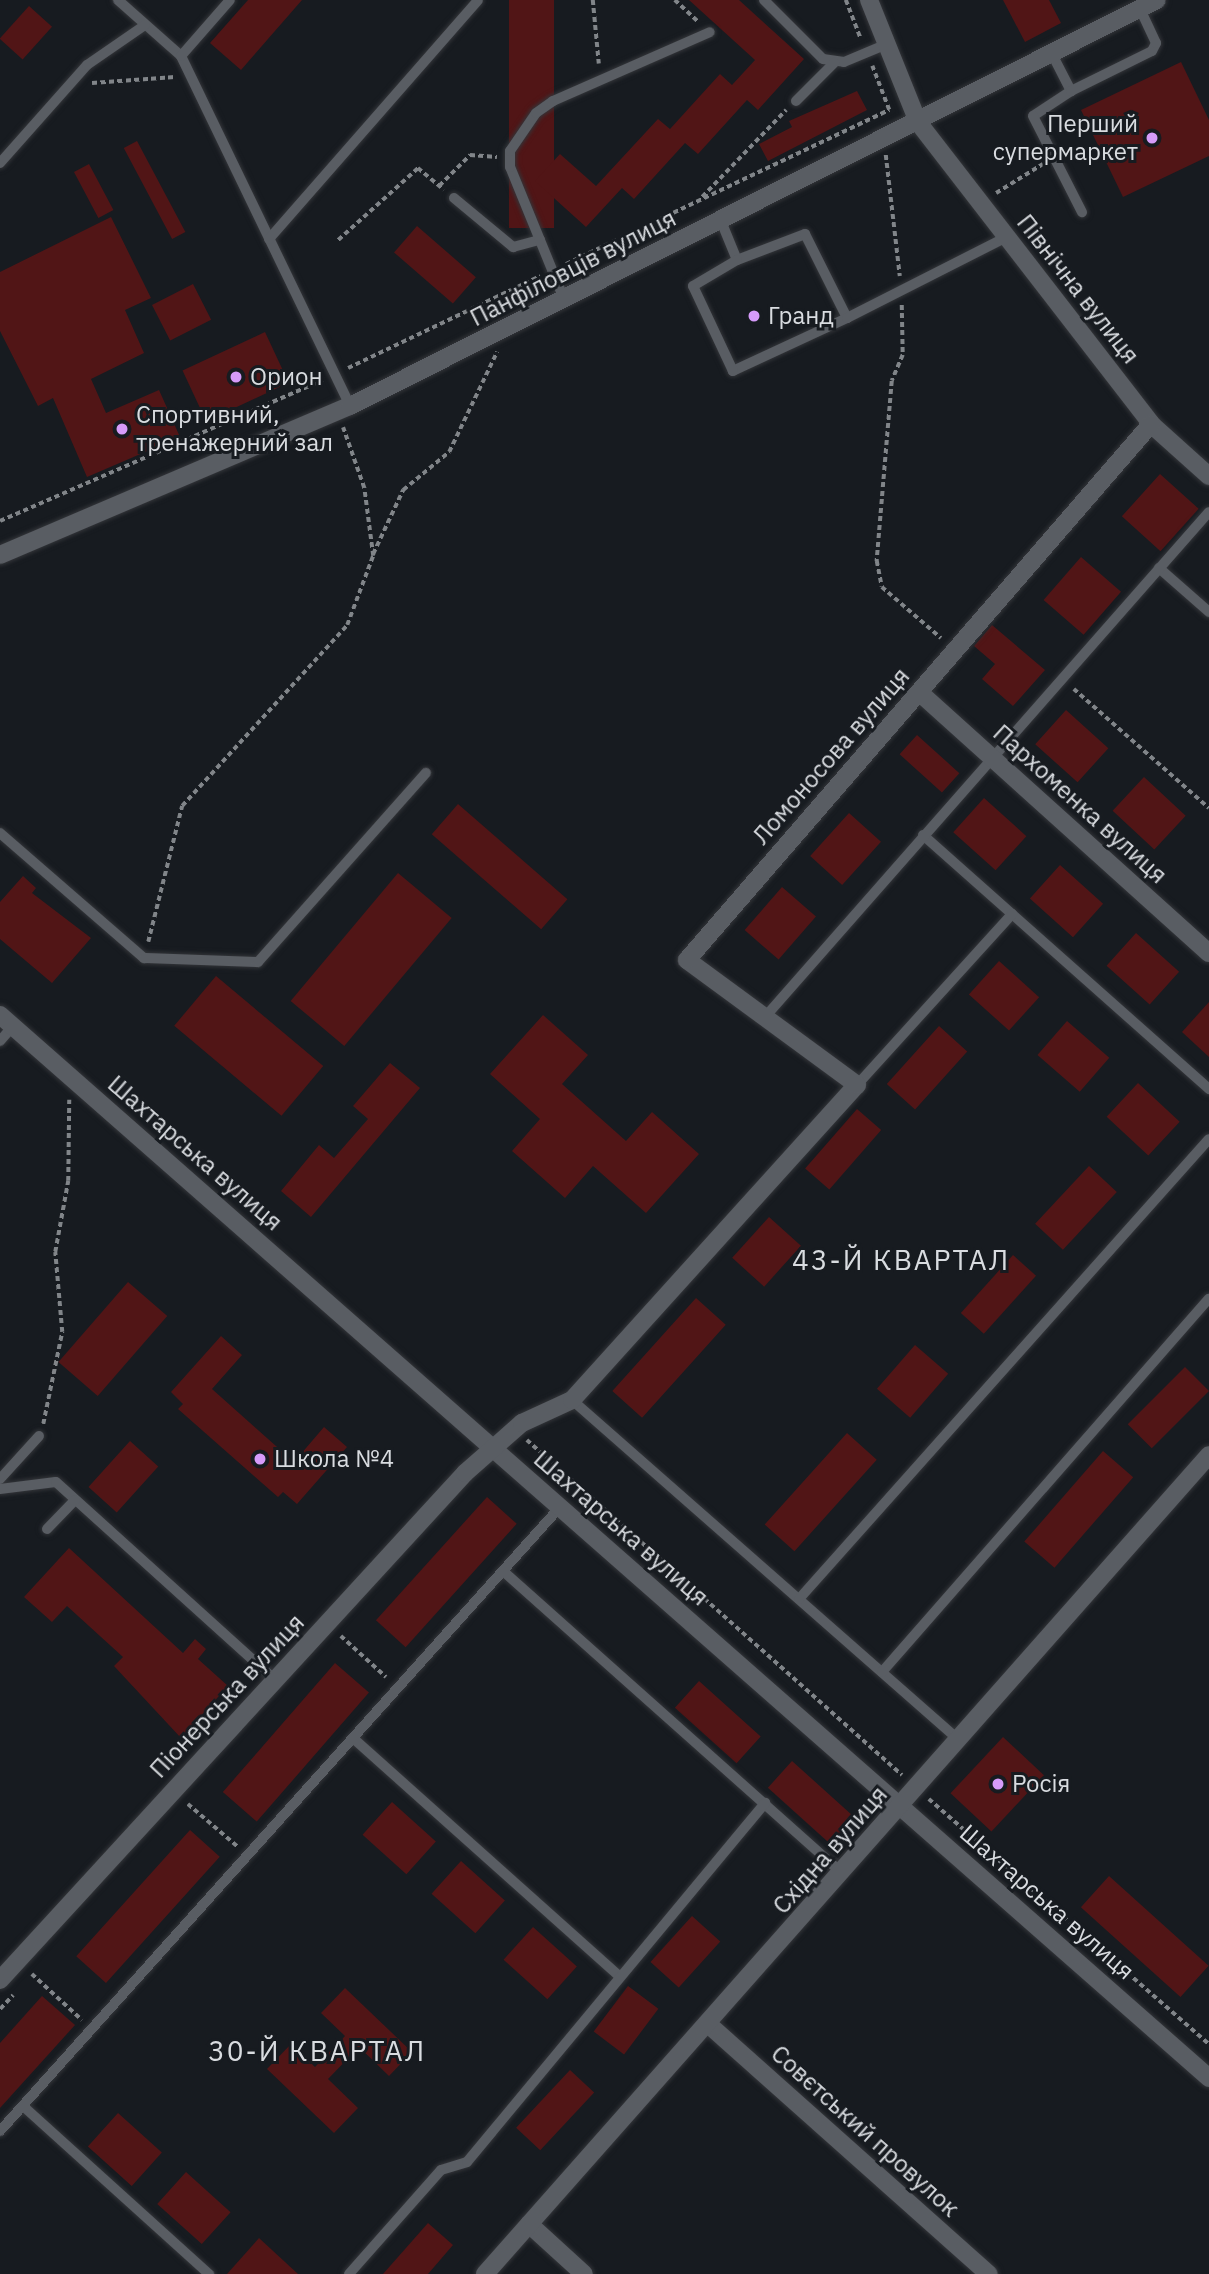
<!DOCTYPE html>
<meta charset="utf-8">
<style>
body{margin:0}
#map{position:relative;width:1209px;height:2274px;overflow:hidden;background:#171b20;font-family:"IBM Plex Sans",sans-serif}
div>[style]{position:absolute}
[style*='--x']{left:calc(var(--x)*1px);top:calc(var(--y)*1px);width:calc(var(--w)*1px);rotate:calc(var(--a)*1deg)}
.building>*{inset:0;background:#511516;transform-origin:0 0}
.path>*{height:3.5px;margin-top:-1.75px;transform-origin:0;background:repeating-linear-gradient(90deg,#818589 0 5px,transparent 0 8.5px)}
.roads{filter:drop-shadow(0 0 2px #333539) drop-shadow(0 0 2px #333539)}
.lane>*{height:10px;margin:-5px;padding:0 5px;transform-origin:5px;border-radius:5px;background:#595d63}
.street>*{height:18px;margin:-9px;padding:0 9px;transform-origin:9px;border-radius:9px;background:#595d63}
.dots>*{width:19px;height:19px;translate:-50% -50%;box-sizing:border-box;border:4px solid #171b20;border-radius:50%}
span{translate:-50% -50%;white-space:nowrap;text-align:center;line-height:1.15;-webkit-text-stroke:6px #171b20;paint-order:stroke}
.poi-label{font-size:24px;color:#d9dce0}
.right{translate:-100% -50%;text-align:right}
.left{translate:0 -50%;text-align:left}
.street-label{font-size:24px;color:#d9dce0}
.quarter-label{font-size:28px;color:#d9dce0;letter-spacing:2px}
</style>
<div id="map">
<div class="building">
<div style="clip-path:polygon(248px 0,302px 0,241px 70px,210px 43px)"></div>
<div style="left:509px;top:0;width:45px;height:228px"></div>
<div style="clip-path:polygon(689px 0,739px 0,804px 59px,758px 110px,747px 100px,698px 154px,685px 143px,634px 199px,622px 188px,586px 227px,535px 181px,560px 154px,596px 186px,658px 119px,670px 129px,720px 74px,732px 85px,755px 60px)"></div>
<div style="clip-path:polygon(1003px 0,1049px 0,1061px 23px,1025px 42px)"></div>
<div style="left:29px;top:6px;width:31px;height:44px;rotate:42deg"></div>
<div style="clip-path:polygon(1181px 62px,1209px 120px,1209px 156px,1123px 197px,1081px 110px)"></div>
<div style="clip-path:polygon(857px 91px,867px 110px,768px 161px,759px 144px,792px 127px,789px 121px)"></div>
<div style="left:137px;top:141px;width:103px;height:15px;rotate:62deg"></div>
<div style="left:89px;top:164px;width:52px;height:17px;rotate:62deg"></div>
<div style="clip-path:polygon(111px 217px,151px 298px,125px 310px,144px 353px,91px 379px,106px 413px,159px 390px,180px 437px,87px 477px,53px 398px,38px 406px,0 331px,0 272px)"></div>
<div style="left:417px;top:226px;width:78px;height:35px;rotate:41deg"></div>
<div style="left:193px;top:284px;width:40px;height:46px;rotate:63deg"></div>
<div style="left:265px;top:332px;width:56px;height:91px;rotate:65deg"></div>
<div style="left:1160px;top:474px;width:52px;height:57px;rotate:42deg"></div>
<div style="left:1081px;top:557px;width:53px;height:57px;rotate:41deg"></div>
<div style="clip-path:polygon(992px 625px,1045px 670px,1013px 706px,982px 679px,995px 664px,974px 646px)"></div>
<div style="left:1066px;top:710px;width:57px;height:46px;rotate:42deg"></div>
<div style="left:917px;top:735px;width:57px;height:26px;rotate:42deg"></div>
<div style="left:1144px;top:777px;width:57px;height:46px;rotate:43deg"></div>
<div style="left:984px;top:798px;width:57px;height:46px;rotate:42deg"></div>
<div style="left:458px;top:804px;width:145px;height:40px;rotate:41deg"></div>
<div style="left:849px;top:813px;width:43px;height:58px;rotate:42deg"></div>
<div style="left:1060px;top:865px;width:58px;height:45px;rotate:42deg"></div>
<div style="left:398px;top:873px;width:70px;height:167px;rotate:40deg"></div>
<div style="clip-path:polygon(23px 876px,36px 888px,32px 893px,91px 938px,52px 983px,0 939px,0 902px)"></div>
<div style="left:782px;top:887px;width:45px;height:57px;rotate:41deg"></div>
<div style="left:1136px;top:933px;width:58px;height:44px;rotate:42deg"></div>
<div style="left:999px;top:961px;width:54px;height:45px;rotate:42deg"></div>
<div style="left:216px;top:976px;width:140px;height:65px;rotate:40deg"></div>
<div style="clip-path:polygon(1209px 1002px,1209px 1057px,1182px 1032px)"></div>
<div style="clip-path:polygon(543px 1015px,588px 1055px,562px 1084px,626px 1141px,652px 1112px,699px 1154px,646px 1213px,593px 1166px,565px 1198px,512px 1151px,540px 1119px,490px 1074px)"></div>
<div style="left:1067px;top:1021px;width:56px;height:45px;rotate:41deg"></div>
<div style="left:939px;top:1026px;width:38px;height:78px;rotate:42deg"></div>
<div style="clip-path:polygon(390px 1063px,420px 1088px,311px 1217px,281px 1191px,319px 1145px,334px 1158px,368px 1119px,353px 1106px)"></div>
<div style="left:1138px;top:1083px;width:57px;height:46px;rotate:43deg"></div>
<div style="left:857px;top:1109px;width:32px;height:79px;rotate:41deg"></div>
<div style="left:1089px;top:1166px;width:38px;height:79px;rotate:43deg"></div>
<div style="left:769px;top:1217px;width:43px;height:55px;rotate:42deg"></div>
<div style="left:1013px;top:1255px;width:31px;height:78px;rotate:42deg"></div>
<div style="left:128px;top:1282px;width:52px;height:106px;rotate:41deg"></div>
<div style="left:696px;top:1298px;width:40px;height:125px;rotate:42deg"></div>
<div style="clip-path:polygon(221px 1336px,242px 1355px,212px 1389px,294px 1462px,324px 1427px,347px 1447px,297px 1504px,283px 1492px,278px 1497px,178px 1409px,183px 1404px,171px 1392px)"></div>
<div style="left:915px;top:1345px;width:44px;height:58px;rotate:41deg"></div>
<div style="left:1185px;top:1367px;width:34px;height:81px;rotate:45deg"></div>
<div style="left:847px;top:1433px;width:40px;height:123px;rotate:42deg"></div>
<div style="left:130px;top:1441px;width:38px;height:62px;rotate:42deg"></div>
<div style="left:1103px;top:1451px;width:40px;height:120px;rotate:41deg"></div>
<div style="left:487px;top:1497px;width:40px;height:166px;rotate:42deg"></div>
<div style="clip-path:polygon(69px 1548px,183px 1653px,195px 1639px,206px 1649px,198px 1659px,228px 1686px,181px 1738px,114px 1666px,123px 1657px,67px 1606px,52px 1622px,24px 1597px)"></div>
<div style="left:335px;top:1663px;width:45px;height:171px;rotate:41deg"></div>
<div style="left:699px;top:1681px;width:83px;height:36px;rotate:42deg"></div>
<div style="left:1003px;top:1737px;width:56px;height:77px;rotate:43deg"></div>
<div style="left:792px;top:1761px;width:84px;height:36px;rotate:42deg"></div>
<div style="left:392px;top:1802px;width:59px;height:44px;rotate:42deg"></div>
<div style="left:190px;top:1830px;width:40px;height:170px;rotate:42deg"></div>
<div style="left:461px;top:1861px;width:59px;height:44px;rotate:42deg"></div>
<div style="left:1109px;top:1876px;width:134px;height:42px;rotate:42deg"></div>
<div style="left:692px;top:1916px;width:38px;height:62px;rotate:42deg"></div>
<div style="left:533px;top:1927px;width:59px;height:44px;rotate:42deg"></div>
<div style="left:628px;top:1986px;width:38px;height:57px;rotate:37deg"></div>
<div style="clip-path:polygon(345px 1988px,412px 2052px,389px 2076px,359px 2047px,328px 2079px,358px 2108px,334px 2133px,267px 2069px,291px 2044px,315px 2067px,345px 2036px,321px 2013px)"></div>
<div style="clip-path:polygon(42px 1996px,75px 2025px,0 2108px,0 2043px)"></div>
<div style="left:570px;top:2070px;width:33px;height:79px;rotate:43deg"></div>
<div style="left:118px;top:2113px;width:59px;height:45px;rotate:42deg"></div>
<div style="left:186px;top:2172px;width:60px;height:43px;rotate:42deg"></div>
<div style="clip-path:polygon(428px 2223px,453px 2245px,428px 2274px,383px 2274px)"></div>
<div style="clip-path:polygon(259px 2238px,298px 2274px,227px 2274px)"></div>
</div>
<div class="path">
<div style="--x:593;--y:0;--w:64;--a:84.6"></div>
<div style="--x:675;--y:0;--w:33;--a:43"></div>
<div style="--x:846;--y:0;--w:42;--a:69"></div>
<div style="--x:92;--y:83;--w:83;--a:-4.1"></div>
<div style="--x:886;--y:155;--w:122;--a:83.4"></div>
<div style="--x:439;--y:186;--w:44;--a:-45"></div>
<div style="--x:470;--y:155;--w:27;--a:4"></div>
<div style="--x:996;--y:193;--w:55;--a:-31.7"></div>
<div style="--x:702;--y:197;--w:121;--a:-46"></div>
<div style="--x:338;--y:240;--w:108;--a:-42"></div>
<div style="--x:418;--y:168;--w:34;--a:40"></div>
<div style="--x:566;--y:264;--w:358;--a:-25.5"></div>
<div style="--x:889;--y:110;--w:47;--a:-111.1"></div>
<div style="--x:902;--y:305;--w:50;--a:88.9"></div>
<div style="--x:903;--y:355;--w:28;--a:113"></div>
<div style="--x:892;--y:381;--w:181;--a:94.8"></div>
<div style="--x:877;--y:561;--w:26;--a:79"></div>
<div style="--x:882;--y:587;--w:78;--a:40.8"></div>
<div style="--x:348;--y:368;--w:213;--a:-25.6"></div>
<div style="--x:0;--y:521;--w:352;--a:-23.6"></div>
<div style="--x:373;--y:554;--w:71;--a:-64.9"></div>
<div style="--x:403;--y:490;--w:60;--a:-39.6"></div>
<div style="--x:449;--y:452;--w:111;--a:-64.4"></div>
<div style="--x:1074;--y:689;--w:180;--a:41.4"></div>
<div style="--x:148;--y:942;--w:140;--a:-76"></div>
<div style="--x:182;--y:806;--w:245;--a:-47.6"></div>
<div style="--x:347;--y:625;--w:74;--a:-69.4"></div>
<div style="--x:373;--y:556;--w:69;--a:-97.5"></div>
<div style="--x:364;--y:488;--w:64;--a:-109.3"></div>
<div style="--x:43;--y:1424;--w:94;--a:-78.3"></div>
<div style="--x:62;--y:1332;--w:80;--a:-95"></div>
<div style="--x:55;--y:1252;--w:72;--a:-79.6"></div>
<div style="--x:68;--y:1181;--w:81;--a:-89.3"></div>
<div style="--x:527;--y:1440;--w:503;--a:41.78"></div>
<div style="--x:341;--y:1636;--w:61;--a:42.3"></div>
<div style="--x:929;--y:1799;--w:372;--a:41.2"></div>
<div style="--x:188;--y:1804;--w:65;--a:40.6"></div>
<div style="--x:32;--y:1974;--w:68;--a:42.6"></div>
<div style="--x:0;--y:2009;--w:19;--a:-47"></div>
</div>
<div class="roads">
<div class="lane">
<div style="--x:118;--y:0;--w:84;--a:41.6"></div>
<div style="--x:181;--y:56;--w:389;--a:64.2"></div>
<div style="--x:764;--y:0;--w:83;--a:45"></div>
<div style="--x:823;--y:59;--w:21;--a:8"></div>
<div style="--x:844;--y:62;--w:47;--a:-22.7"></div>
<div style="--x:1052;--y:54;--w:42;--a:62.8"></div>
<div style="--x:1071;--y:91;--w:45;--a:146.7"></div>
<div style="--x:1033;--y:116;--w:108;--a:63"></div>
<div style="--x:181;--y:56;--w:74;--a:-48.8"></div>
<div style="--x:1071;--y:91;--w:90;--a:-26.3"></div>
<div style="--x:1152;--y:51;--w:9;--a:-63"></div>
<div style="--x:1156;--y:43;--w:38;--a:-115"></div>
<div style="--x:796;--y:101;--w:54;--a:-45"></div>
<div style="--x:0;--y:163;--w:131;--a:-48.4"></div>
<div style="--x:87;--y:65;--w:70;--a:-34.6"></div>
<div style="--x:454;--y:198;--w:77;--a:39.7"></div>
<div style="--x:513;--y:247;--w:28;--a:-15"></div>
<div style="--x:721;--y:221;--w:42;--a:67.7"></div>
<div style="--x:737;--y:260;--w:73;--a:-20.9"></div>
<div style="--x:805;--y:234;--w:94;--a:63.4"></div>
<div style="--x:847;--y:318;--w:126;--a:155.1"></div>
<div style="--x:733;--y:371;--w:94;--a:-115.2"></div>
<div style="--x:693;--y:286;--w:51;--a:-30.6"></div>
<div style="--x:269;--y:239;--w:317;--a:-48.8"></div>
<div style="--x:564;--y:299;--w:143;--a:-112.2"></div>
<div style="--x:510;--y:167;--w:16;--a:-90"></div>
<div style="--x:510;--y:151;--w:46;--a:-55.6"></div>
<div style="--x:536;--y:113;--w:21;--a:-35"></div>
<div style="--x:553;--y:101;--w:171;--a:-23.7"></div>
<div style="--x:847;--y:318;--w:179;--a:-26.9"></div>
<div style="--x:1159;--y:568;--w:67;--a:41.3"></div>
<div style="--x:0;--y:833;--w:191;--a:41"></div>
<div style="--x:144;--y:958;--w:114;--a:2"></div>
<div style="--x:258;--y:962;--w:253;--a:-48.4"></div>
<div style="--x:923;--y:835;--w:383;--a:41.6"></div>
<div style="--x:765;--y:1017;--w:672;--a:-48.68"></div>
<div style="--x:0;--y:1041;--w:20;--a:-49"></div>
<div style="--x:857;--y:1085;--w:231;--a:-47.8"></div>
<div style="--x:572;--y:1400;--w:515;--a:41.3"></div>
<div style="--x:0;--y:1479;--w:58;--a:-47.8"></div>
<div style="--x:0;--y:1489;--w:56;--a:-7.1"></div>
<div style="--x:56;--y:1482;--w:295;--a:42.1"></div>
<div style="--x:47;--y:1529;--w:40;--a:-46"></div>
<div style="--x:503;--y:1571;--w:454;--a:41.7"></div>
<div style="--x:799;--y:1599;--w:616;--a:-48.29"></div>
<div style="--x:882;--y:1672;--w:496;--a:-48.8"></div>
<div style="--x:353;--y:1738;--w:358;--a:41.8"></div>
<div style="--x:23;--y:2106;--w:251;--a:42.1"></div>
<div style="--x:0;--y:2131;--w:838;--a:-48.09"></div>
<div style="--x:349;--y:2274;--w:139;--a:-48.5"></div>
<div style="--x:441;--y:2170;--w:27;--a:-17"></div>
<div style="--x:467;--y:2162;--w:467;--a:-50.3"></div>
</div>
<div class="street">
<div style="--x:869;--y:0;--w:131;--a:68.1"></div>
<div style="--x:918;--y:122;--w:381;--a:52.3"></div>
<div style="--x:1151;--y:424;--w:78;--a:41.9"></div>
<div style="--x:0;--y:555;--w:380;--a:-23.1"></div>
<div style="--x:350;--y:406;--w:903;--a:-26.71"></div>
<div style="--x:919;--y:692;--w:390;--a:42"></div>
<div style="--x:0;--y:1015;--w:1610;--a:41.32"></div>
<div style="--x:0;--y:1980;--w:688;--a:-47.47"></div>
<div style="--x:465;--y:1473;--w:76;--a:-41.3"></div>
<div style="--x:522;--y:1423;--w:55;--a:-24.7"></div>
<div style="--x:572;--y:1400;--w:425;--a:-47.9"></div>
<div style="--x:857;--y:1085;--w:211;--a:-143.7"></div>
<div style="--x:687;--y:960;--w:709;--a:-49.12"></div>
<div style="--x:708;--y:2024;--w:376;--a:41.7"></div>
<div style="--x:529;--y:2224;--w:74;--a:42.3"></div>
<div style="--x:485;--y:2274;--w:1093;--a:-48.52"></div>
</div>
</div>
<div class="dots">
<div style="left:1152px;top:138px;background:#d69bfa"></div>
<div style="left:754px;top:316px;background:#d69bfa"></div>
<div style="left:236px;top:377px;background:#d69bfa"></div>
<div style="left:122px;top:429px;background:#d69bfa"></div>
<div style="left:260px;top:1459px;background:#d69bfa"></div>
<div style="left:998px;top:1784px;background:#d69bfa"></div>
</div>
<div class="poi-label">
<span class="right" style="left:1138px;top:138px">Перший<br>супермаркет</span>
<span class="left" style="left:768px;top:316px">Гранд</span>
<span class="left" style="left:250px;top:377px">Орион</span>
<span class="left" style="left:136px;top:429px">Спортивний,<br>тренажерний зал</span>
<span class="left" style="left:274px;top:1459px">Школа №4</span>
<span class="left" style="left:1012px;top:1784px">Росія</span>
</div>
<div class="street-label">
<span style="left:573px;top:268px;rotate:-27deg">Панфіловців вулиця</span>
<span style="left:1078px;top:289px;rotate:52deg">Північна вулиця</span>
<span style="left:831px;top:756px;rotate:-49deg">Ломоносова вулиця</span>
<span style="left:1080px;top:804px;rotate:42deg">Пархоменка вулиця</span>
<span style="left:195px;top:1153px;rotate:41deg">Шахтарська вулиця</span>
<span style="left:621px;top:1528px;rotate:41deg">Шахтарська вулиця</span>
<span style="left:227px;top:1696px;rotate:-47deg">Піонерська вулиця</span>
<span style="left:830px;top:1850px;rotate:-49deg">Східна вулиця</span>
<span style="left:1047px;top:1902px;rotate:41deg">Шахтарська вулиця</span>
<span style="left:865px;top:2131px;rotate:42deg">Совєтський провулок</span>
</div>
<div class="quarter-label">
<span style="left:901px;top:1260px">43-Й КВАРТАЛ</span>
<span style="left:317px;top:2051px">30-Й КВАРТАЛ</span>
</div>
</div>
